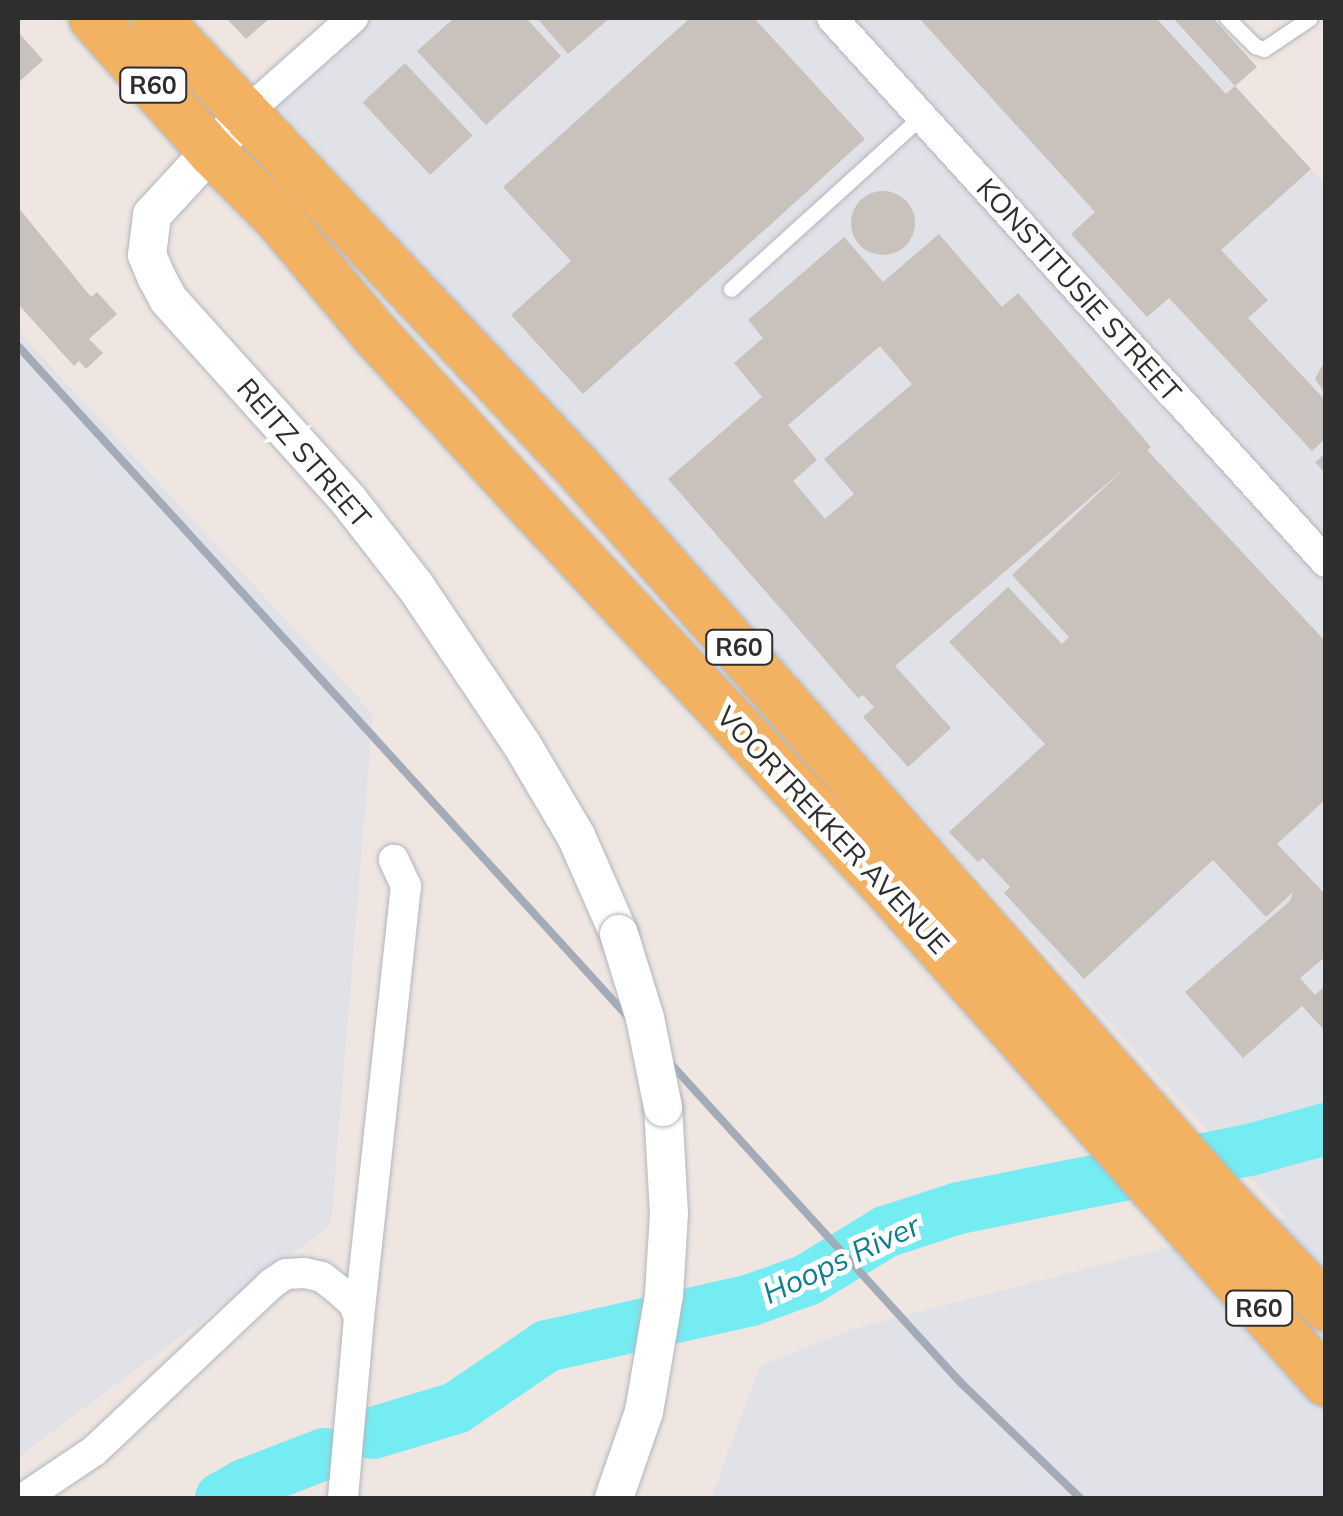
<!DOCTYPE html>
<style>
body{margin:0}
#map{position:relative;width:1343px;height:1516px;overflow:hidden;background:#efe6e1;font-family:Mulish,sans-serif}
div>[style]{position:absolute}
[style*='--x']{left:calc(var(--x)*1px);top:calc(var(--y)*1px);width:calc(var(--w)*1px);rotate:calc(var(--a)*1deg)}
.industrial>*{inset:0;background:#e1e1e8}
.river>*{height:52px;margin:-26px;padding:0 26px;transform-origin:26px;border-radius:26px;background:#74ecf1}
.building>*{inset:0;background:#c8c1bc;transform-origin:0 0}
.round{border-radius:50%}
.roads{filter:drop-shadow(0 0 2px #b1b6be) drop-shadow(0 0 2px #b1b6be)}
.service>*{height:15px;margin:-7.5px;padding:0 7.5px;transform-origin:7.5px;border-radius:7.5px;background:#fff}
.minor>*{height:30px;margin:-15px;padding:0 15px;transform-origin:15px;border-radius:15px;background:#fff}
.tertiary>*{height:38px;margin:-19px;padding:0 19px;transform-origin:19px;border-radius:19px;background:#fff}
.primary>*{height:48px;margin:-24px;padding:0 24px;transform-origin:24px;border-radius:24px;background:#f3b162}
.rail>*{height:8px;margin:-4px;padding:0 4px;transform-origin:4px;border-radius:4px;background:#a3abb8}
.bridges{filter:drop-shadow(0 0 2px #b1b6be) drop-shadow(0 0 2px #b1b6be)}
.tertiary-bridge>*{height:38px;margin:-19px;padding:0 19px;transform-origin:19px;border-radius:19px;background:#fff}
span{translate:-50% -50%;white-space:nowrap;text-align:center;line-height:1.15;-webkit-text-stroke:10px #fff;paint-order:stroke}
.shield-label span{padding:2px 8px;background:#fff;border:2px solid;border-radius:8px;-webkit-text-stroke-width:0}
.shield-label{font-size:25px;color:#2e2e2e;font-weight:700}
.street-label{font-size:28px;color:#2e2e2e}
.water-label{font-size:30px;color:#0d7f8e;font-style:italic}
.frame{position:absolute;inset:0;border:20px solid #2e2e2e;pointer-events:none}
</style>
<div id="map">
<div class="industrial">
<div style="clip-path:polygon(369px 18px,1174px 18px,1325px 185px,1325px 1498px,711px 1498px,760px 1366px,853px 1329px,1286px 1217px,275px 103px)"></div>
<div style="clip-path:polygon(18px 331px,373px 714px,331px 1225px,18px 1457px)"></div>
</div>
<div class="river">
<div style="--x:373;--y:1433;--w:87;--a:-16.8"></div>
<div style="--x:456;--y:1408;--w:110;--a:-34.3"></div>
<div style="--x:547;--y:1346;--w:209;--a:-12.7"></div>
<div style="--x:751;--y:1300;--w:59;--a:-19.7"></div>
<div style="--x:807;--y:1280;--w:92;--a:-31.6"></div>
<div style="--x:885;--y:1232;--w:78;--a:-18"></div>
<div style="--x:959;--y:1208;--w:300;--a:-11.3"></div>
<div style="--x:1253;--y:1149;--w:76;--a:-15.3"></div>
<div style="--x:221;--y:1498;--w:26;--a:-29"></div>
<div style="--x:244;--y:1485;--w:86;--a:-21.2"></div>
</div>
<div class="building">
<div style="clip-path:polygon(226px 18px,270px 18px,246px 39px)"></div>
<div style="clip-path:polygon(454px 18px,526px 18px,561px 56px,486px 125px,417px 51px)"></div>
<div style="clip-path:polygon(537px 18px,610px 18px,568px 54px)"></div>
<div style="clip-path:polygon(690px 18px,754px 18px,865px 139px,583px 394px,511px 315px,571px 261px,503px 187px)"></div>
<div style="clip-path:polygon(919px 18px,1156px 18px,1226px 94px,1235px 86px,1311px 169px,1221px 250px,1268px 300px,1248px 318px,1326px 401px,1326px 438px,1312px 451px,1169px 298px,1147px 317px,1071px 234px,1095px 212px)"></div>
<div style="clip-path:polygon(1173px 18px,1213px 18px,1257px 67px,1235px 86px)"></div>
<div style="clip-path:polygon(18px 32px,43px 60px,18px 83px)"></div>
<div style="left:405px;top:63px;width:99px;height:58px;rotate:47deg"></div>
<div class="round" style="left:851px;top:191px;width:64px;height:64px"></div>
<div style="clip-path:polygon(18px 207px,91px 297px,97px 292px,117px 314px,89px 339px,103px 353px,86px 369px,79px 361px,74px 366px,18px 304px)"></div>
<div style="clip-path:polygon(evenodd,939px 234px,1002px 307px,1018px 293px,1151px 447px,1147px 450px,1326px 642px,1326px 799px,1277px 844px,1326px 895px,1326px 956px,1300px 978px,1315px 995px,1326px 985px,1326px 1032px,1302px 1006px,1243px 1058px,1185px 992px,1290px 901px,1293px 892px,1266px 917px,1213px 860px,1084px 979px,1004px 893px,1010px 887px,983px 858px,978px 862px,949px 832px,1045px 744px,949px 642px,1008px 587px,1062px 644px,1069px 637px,1012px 575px,1124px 469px,895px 666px,951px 728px,908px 767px,863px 717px,874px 707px,863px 695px,858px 698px,668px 479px,762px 397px,734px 363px,763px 338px,748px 320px,844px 237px,883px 282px,939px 234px,880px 346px,912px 384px,824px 459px,854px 494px,825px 519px,793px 481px,817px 460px,788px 425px,880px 346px)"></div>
<div style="clip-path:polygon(1326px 359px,1326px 395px,1315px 379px)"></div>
<div style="clip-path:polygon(1326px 453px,1326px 474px,1315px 462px)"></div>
</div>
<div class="roads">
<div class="service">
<div style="--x:1227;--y:18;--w:40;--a:45"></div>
<div style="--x:1255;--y:46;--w:9;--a:18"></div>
<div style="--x:1264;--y:49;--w:55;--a:-34"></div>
<div style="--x:731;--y:289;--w:258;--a:-42.2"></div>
</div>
<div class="minor">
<div style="--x:832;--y:18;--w:735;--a:47.76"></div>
<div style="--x:247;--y:112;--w:142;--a:-41.6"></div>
<div style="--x:359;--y:1318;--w:435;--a:-83.8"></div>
<div style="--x:406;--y:886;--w:29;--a:-115"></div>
<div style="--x:24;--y:1498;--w:84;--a:-33.9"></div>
<div style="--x:94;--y:1451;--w:243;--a:-43.3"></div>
<div style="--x:271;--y:1284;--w:18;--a:-34"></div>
<div style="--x:286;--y:1274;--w:19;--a:-3"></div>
<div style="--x:305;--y:1273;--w:17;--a:13"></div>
<div style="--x:322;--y:1277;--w:23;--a:38"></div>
<div style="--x:340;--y:1291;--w:19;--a:43"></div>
<div style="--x:354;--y:1304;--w:15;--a:70"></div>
<div style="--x:359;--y:1318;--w:181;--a:95.1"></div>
</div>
<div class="tertiary">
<div style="--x:247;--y:112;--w:140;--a:132.7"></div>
<div style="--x:152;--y:215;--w:40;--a:97.1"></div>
<div style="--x:147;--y:255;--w:25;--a:67"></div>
<div style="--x:157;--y:278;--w:24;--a:62"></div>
<div style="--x:168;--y:299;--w:271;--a:48.1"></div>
<div style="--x:349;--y:501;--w:109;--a:52.1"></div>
<div style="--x:416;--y:587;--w:188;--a:56.1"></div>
<div style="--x:521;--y:743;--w:108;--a:59.4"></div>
<div style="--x:576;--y:836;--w:107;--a:66.3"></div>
<div style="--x:614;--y:1498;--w:91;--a:-70.8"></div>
<div style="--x:644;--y:1412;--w:119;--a:-80.3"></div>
<div style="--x:664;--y:1295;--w:81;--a:-86.5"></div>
<div style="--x:669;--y:1214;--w:107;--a:-93.2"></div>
</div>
<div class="primary">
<div style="--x:93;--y:18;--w:179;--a:48.4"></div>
<div style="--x:212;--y:152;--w:93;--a:45"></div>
<div style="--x:278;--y:218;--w:148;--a:50.2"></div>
<div style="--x:373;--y:332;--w:244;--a:47.7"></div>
<div style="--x:537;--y:512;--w:504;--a:47.01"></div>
<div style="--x:881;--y:881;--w:670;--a:48.39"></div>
<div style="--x:156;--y:18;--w:620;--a:46.83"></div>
<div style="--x:580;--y:470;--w:971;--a:48.59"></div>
<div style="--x:1222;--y:1198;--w:151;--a:46.3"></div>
</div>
</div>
<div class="rail">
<div style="--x:18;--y:346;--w:1402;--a:47.72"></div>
<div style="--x:961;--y:1383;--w:165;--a:44"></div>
</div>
<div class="bridges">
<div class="tertiary-bridge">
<div style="--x:619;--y:934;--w:88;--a:72.8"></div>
<div style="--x:645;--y:1018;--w:91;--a:78.6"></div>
</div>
</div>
<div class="shield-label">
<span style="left:153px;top:85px">R60</span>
<span style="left:739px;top:647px">R60</span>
<span style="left:1259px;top:1308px">R60</span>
</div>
<div class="street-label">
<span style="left:1079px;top:290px;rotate:48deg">KONSTITUSIE STREET</span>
<span style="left:304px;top:453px;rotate:49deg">REITZ STREET</span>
<span style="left:833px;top:830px;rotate:47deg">VOORTREKKER AVENUE</span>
</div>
<div class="water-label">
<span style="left:841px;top:1259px;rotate:-25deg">Hoops River</span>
</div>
<div class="frame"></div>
</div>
